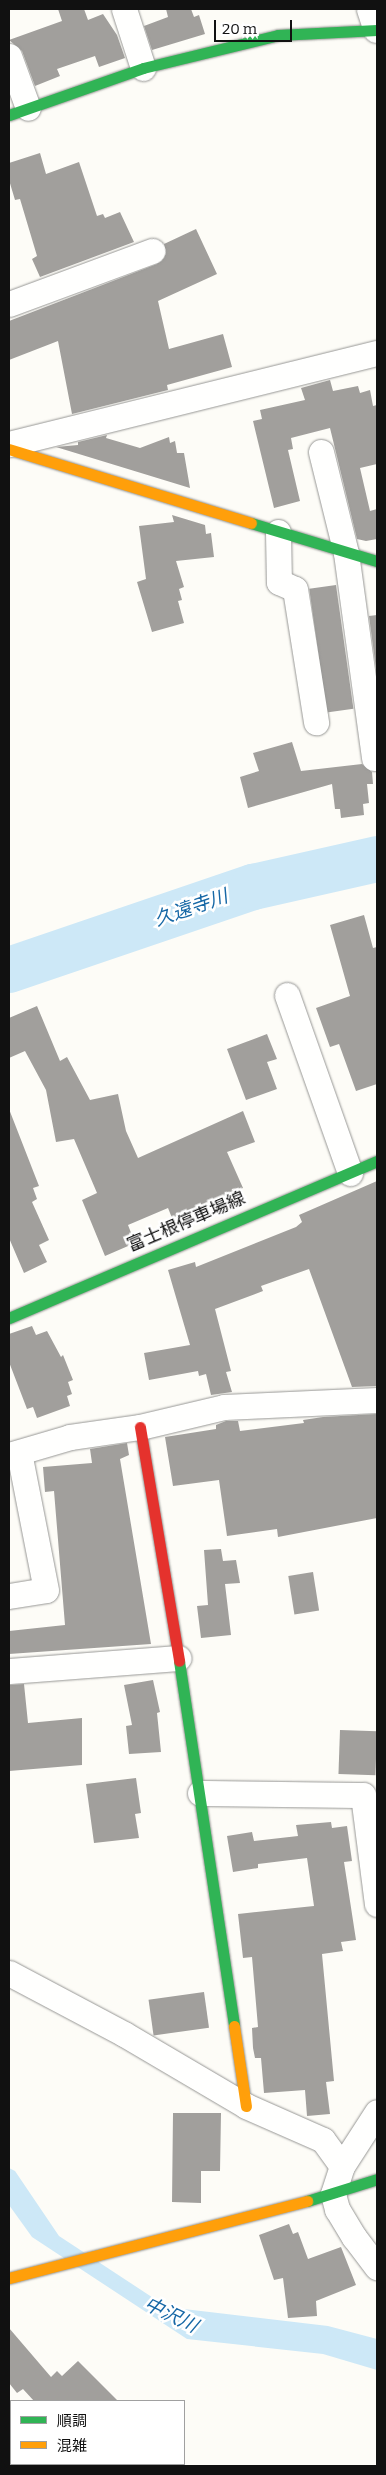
<!DOCTYPE html>
<meta charset="utf-8">
<style>
body{margin:0}
#map{position:relative;width:386px;height:2475px;overflow:hidden;background:#fdfcf7;font-family:Bitter,"Noto Sans JP",serif}
div>[style]{position:absolute}
[style*='--x']{left:calc(var(--x)*1px);top:calc(var(--y)*1px);width:calc(var(--w)*1px);rotate:calc(var(--a)*1deg)}
.water>*{inset:0;background:#cde8f7}
.river>*{height:46px;margin:-23px;padding:0 23px;transform-origin:23px;border-radius:23px;background:#cde8f7}
.building>*{inset:0;background:#a19f9c;transform-origin:0 0}
.roads{filter:drop-shadow(0 0 1px #979795) drop-shadow(0 0 1px #979795)}
.street>*{height:25px;margin:-12.5px;padding:0 12.5px;transform-origin:12.5px;border-radius:12.5px;background:#fffffe}
.fast>*{height:11px;margin:-5.5px;padding:0 5.5px;transform-origin:5.5px;border-radius:5.5px;background:#30b455}
.slow>*{height:11px;margin:-5.5px;padding:0 5.5px;transform-origin:5.5px;border-radius:5.5px;background:#ff9f0a}
.jam>*{height:11px;margin:-5.5px;padding:0 5.5px;transform-origin:5.5px;border-radius:5.5px;background:#e5322d}
span{translate:-50% -50%;white-space:nowrap;text-align:center;line-height:1.15;-webkit-text-stroke:5px #fff;paint-order:stroke}
.street-label{font-size:18px;color:#111}
.water-label{font-size:19px;color:#1768a6;font-style:italic}
.frame{position:absolute;inset:0;border:10px solid #111;pointer-events:none}
.legend{position:absolute;left:10px;top:2400px;width:175px;height:65px;box-sizing:border-box;background:#fff;border:1px solid #a0a0a0;margin:0;padding:6px 9px;list-style:none;font-size:15px;color:#111}
.legend li{display:flex;align-items:center;gap:10px;height:25px}
.legend b{width:25px;border:1px solid #a0a0a0}
.scale{position:absolute;left:214px;top:20px;width:78px;height:22px;box-sizing:border-box;border:2px solid #111;border-top:0;padding-left:6px;font-size:15px;line-height:18px;white-space:nowrap;color:#111;-webkit-text-stroke:4px #fff;paint-order:stroke}
</style>
<div id="map">
<div class="water">
<div style="clip-path:polygon(9px 2168px,15px 2171px,59px 2236px,167px 2307px,328px 2326px,377px 2339px,377px 2370px,323px 2354px,187px 2339px,32px 2237px,9px 2205px)"></div>
</div>
<div class="river">
<div style="--x:9;--y:970;--w:258;--a:-18.8"></div>
<div style="--x:253;--y:887;--w:127;--a:-12.7"></div>
</div>
<div class="building">
<div style="clip-path:polygon(58px 9px,84px 9px,88px 20px,103px 14px,117px 35px,125px 58px,99px 67px,95px 56px,57px 69px,60px 76px,35px 86px,22px 51px,9px 40px,62px 21px)"></div>
<div style="clip-path:polygon(166px 9px,191px 9px,194px 17px,199px 15px,205px 34px,152px 50px,144px 26px,168px 17px)"></div>
<div style="clip-path:polygon(40px 153px,46px 174px,79px 162px,97px 216px,103px 214px,105px 218px,120px 212px,134px 242px,40px 277px,32px 259px,37px 256px,20px 199px,15px 200px,9px 180px,9px 163px)"></div>
<div style="clip-path:polygon(196px 229px,217px 274px,158px 301px,169px 349px,223px 334px,232px 367px,167px 385px,168px 390px,72px 414px,58px 341px,9px 360px,9px 321px,157px 264px,166px 254px,164px 244px)"></div>
<div style="clip-path:polygon(330px 380px,333px 391px,358px 386px,360px 393px,370px 390px,373px 406px,377px 405px,377px 464px,360px 468px,370px 511px,377px 509px,377px 539px,366px 541px,357px 539px,330px 428px,291px 438px,293px 449px,288px 450px,300px 501px,274px 508px,253px 421px,262px 419px,260px 410px,305px 400px,301px 388px)"></div>
<div style="clip-path:polygon(107px 435px,106px 438px,140px 448px,169px 437px,170px 443px,175px 441px,177px 453px,184px 453px,190px 488px,56px 447px,78px 445px,78px 442px)"></div>
<div style="clip-path:polygon(172px 515px,205px 525px,206px 534px,211px 533px,214px 557px,176px 561px,184px 587px,179px 589px,182px 600px,178px 601px,184px 623px,152px 632px,137px 582px,146px 579px,139px 526px,174px 522px)"></div>
<div style="left:336px;top:585px;width:125px;height:27px;rotate:82deg"></div>
<div style="clip-path:polygon(377px 615px,377px 676px,369px 616px)"></div>
<div style="clip-path:polygon(292px 742px,301px 771px,362px 764px,372px 772px,373px 784px,367px 784px,369px 803px,363px 804px,364px 815px,341px 818px,340px 809px,335px 809px,332px 784px,248px 808px,240px 777px,259px 771px,253px 753px)"></div>
<div style="clip-path:polygon(364px 915px,373px 948px,377px 947px,377px 1084px,356px 1091px,339px 1044px,330px 1047px,316px 1008px,350px 996px,330px 925px)"></div>
<div style="clip-path:polygon(37px 1006px,60px 1061px,67px 1057px,90px 1100px,118px 1094px,126px 1131px,138px 1158px,243px 1111px,255px 1142px,227px 1152px,243px 1188px,172px 1218px,168px 1208px,128px 1225px,135px 1243px,105px 1256px,82px 1200px,97px 1193px,74px 1139px,56px 1142px,46px 1090px,25px 1051px,9px 1058px,9px 1018px)"></div>
<div style="clip-path:polygon(267px 1034px,277px 1059px,267px 1062px,277px 1089px,246px 1100px,227px 1049px)"></div>
<div style="clip-path:polygon(9px 1109px,39px 1186px,33px 1188px,37px 1199px,32px 1202px,49px 1240px,39px 1245px,47px 1262px,24px 1273px,9px 1238px)"></div>
<div style="clip-path:polygon(377px 1181px,377px 1386px,352px 1387px,309px 1269px,261px 1286px,263px 1291px,215px 1309px,231px 1371px,226px 1372px,232px 1392px,211px 1395px,206px 1374px,199px 1376px,198px 1371px,149px 1380px,144px 1353px,190px 1345px,168px 1270px,195px 1262px,196px 1267px,296px 1227px,302px 1222px,299px 1215px)"></div>
<div style="clip-path:polygon(32px 1326px,36px 1335px,47px 1331px,61px 1357px,63px 1355px,73px 1380px,68px 1382px,72px 1394px,67px 1396px,70px 1406px,37px 1418px,33px 1407px,27px 1409px,9px 1362px,9px 1334px)"></div>
<div style="clip-path:polygon(377px 1414px,377px 1518px,278px 1537px,277px 1529px,227px 1536px,219px 1480px,173px 1486px,165px 1437px,216px 1429px,216px 1425px,226px 1421px,238px 1421px,240px 1431px,304px 1423px,303px 1420px,323px 1417px)"></div>
<div style="clip-path:polygon(127px 1443px,129px 1455px,120px 1459px,151px 1644px,9px 1654px,9px 1631px,65px 1625px,54px 1491px,45px 1492px,43px 1467px,92px 1463px,90px 1449px)"></div>
<div style="clip-path:polygon(221px 1549px,223px 1561px,236px 1560px,240px 1583px,225px 1584px,231px 1635px,201px 1638px,197px 1606px,208px 1605px,204px 1550px)"></div>
<div style="left:313px;top:1572px;width:39px;height:25px;rotate:81deg"></div>
<div style="clip-path:polygon(153px 1680px,160px 1712px,157px 1713px,161px 1752px,129px 1754px,126px 1726px,132px 1725px,124px 1685px)"></div>
<div style="clip-path:polygon(24px 1684px,28px 1723px,82px 1718px,82px 1765px,9px 1771px,9px 1685px)"></div>
<div style="left:340px;top:1730px;width:37px;height:44px;rotate:2deg"></div>
<div style="clip-path:polygon(136px 1778px,141px 1813px,135px 1814px,139px 1838px,94px 1843px,86px 1784px)"></div>
<div style="clip-path:polygon(331px 1822px,332px 1828px,347px 1826px,352px 1861px,344px 1862px,356px 1940px,341px 1942px,343px 1951px,322px 1954px,334px 2081px,326px 2082px,330px 2114px,307px 2116px,305px 2090px,264px 2093px,261px 2058px,255px 2058px,253px 2048px,252px 2028px,258px 2027px,252px 1957px,243px 1958px,238px 1914px,314px 1906px,307px 1858px,258px 1864px,258px 1868px,233px 1872px,227px 1836px,252px 1832px,254px 1841px,298px 1836px,296px 1825px)"></div>
<div style="left:204px;top:1992px;width:36px;height:56px;rotate:82deg"></div>
<div style="clip-path:polygon(173px 2113px,221px 2113px,220px 2171px,201px 2171px,201px 2203px,172px 2202px)"></div>
<div style="clip-path:polygon(289px 2224px,293px 2234px,298px 2232px,308px 2259px,341px 2247px,356px 2285px,316px 2301px,317px 2316px,288px 2318px,283px 2278px,274px 2280px,259px 2235px)"></div>
<div style="clip-path:polygon(9px 2328px,51px 2377px,57px 2371px,62px 2376px,78px 2361px,118px 2401px,34px 2401px,23px 2389px,17px 2393px,9px 2383px)"></div>
</div>
<div class="roads">
<div class="street">
<div style="--x:124;--y:9;--w:62;--a:72.1"></div>
<div style="--x:369;--y:9;--w:22;--a:72"></div>
<div style="--x:9;--y:56;--w:55;--a:69.9"></div>
<div style="--x:9;--y:304;--w:153;--a:-20.3"></div>
<div style="--x:9;--y:444;--w:379;--a:-13.9"></div>
<div style="--x:321;--y:452;--w:104;--a:76.1"></div>
<div style="--x:346;--y:553;--w:207;--a:82.2"></div>
<div style="--x:278;--y:532;--w:50;--a:88.9"></div>
<div style="--x:279;--y:582;--w:17;--a:24"></div>
<div style="--x:295;--y:589;--w:135;--a:81"></div>
<div style="--x:287;--y:995;--w:189;--a:70.5"></div>
<div style="--x:9;--y:1455;--w:64;--a:-16.4"></div>
<div style="--x:70;--y:1437;--w:71;--a:-8.1"></div>
<div style="--x:140;--y:1427;--w:86;--a:-13.4"></div>
<div style="--x:224;--y:1407;--w:153;--a:-2.6"></div>
<div style="--x:9;--y:1596;--w:37;--a:-9"></div>
<div style="--x:46;--y:1590;--w:140;--a:-101.1"></div>
<div style="--x:9;--y:1671;--w:170;--a:-4.4"></div>
<div style="--x:200;--y:1793;--w:163;--a:0.7"></div>
<div style="--x:363;--y:1795;--w:110;--a:82.7"></div>
<div style="--x:9;--y:1973;--w:130;--a:27.9"></div>
<div style="--x:124;--y:2034;--w:142;--a:30.5"></div>
<div style="--x:246;--y:2106;--w:84;--a:23.8"></div>
<div style="--x:323;--y:2140;--w:32;--a:54"></div>
<div style="--x:342;--y:2166;--w:29;--a:108"></div>
<div style="--x:333;--y:2194;--w:16;--a:75"></div>
<div style="--x:337;--y:2209;--w:33;--a:59"></div>
<div style="--x:354;--y:2237;--w:38;--a:53"></div>
<div style="--x:342;--y:2166;--w:64;--a:-57.1"></div>
</div>
<div class="fast">
<div style="--x:9;--y:115;--w:142;--a:-19.3"></div>
<div style="--x:143;--y:68;--w:139;--a:-13.7"></div>
<div style="--x:278;--y:35;--w:99;--a:-2.9"></div>
<div style="--x:251;--y:523;--w:132;--a:16.8"></div>
<div style="--x:9;--y:1318;--w:400;--a:-23.1"></div>
<div style="--x:179;--y:1661;--w:369;--a:81.4"></div>
<div style="--x:307;--y:2201;--w:73;--a:-17.4"></div>
</div>
<div class="slow">
<div style="--x:9;--y:449;--w:253;--a:17"></div>
<div style="--x:234;--y:2026;--w:81;--a:81.5"></div>
<div style="--x:9;--y:2278;--w:308;--a:-14.5"></div>
</div>
<div class="jam">
<div style="--x:140;--y:1427;--w:237;--a:80.5"></div>
</div>
</div>
<div class="street-label">
<span style="left:186px;top:1222px;rotate:-23deg">富士根停車場線</span>
</div>
<div class="water-label">
<span style="left:191px;top:908px;rotate:-19deg">久遠寺川</span>
<span style="left:171px;top:2315px;rotate:26deg">中沢川</span>
</div>
<div class="frame"></div>
<ul class="legend">
<li><b style="height:6px;background:#30b455"></b>順調</li>
<li><b style="height:6px;background:#ff9f0a"></b>混雑</li>
</ul>
<div class="scale">20 m</div>
</div>
